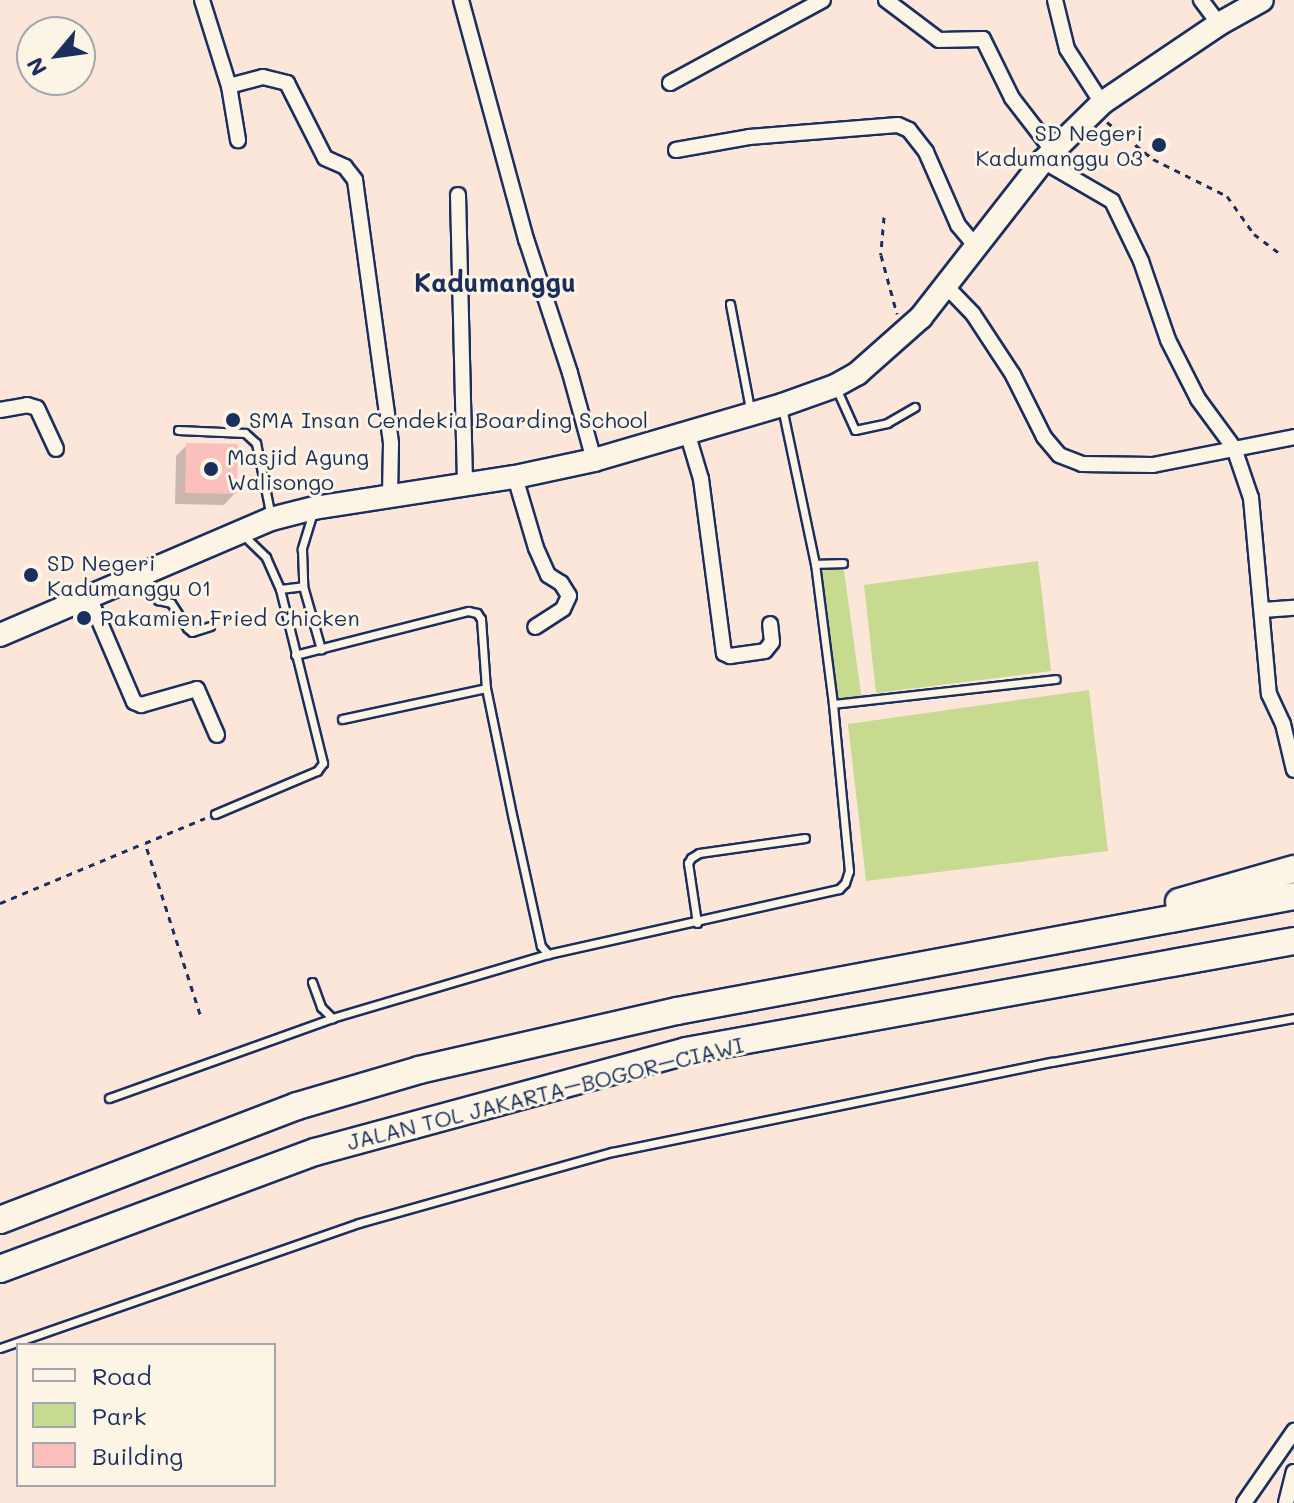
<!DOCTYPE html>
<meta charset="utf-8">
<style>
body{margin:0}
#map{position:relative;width:1294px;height:1503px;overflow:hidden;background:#fce5d9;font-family:Mali,sans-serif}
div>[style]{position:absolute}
.green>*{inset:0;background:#c7db90}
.shadow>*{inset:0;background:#0003}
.building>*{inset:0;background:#fbbfbc}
.path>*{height:3px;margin-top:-1.5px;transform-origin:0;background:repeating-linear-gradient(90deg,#1b2f5e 0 6px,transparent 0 12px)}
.roads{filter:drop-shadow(2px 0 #1b2f5e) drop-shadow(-2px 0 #1b2f5e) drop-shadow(0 2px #1b2f5e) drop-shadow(0 -2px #1b2f5e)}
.lane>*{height:7px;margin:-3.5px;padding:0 3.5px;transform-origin:3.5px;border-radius:3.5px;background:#fcf5e5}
.street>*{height:14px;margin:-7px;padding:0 7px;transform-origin:7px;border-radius:7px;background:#fcf5e5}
.primary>*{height:22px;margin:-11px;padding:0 11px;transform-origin:11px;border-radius:11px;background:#fcf5e5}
.highway>*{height:26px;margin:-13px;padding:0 13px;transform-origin:13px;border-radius:13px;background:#fcf5e5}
.dots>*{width:22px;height:22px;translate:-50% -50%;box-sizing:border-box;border:4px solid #fcf5e5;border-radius:50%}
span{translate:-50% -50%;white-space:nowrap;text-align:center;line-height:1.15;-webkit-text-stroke:6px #fcf5e5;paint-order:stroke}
.poi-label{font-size:22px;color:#1b2f5e}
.right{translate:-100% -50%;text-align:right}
.left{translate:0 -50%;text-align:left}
.street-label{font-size:22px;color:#1b2f5e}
.quarter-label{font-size:26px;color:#1b2f5e;font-weight:700}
.legend{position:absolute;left:16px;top:1343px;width:260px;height:144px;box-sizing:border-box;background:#fcf5e5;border:2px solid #a2a6af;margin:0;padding:10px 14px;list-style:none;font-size:24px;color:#1b2f5e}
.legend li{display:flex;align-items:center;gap:16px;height:40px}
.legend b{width:40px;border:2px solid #a2a6af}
.north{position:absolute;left:16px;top:16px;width:80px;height:80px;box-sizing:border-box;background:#fcf5e5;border:2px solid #a2a6af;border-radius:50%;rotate:241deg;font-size:22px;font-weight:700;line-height:32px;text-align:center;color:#1b2f5e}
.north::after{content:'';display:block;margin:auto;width:28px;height:36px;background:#1b2f5e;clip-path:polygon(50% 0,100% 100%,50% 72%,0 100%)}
</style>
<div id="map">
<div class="green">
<div style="clip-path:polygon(1038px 561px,1051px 671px,876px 693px,864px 585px)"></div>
<div style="clip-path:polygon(843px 563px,862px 701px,833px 704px,815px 564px)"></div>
<div style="clip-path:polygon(1089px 690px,1108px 851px,866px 881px,848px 724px)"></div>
</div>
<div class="shadow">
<div style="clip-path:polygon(187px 445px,235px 493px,224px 505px,175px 504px,176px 456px)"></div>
</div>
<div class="building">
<div style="clip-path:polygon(186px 443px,238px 444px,237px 494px,185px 493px)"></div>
</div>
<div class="path">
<div style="left:1107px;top:122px;width:59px;rotate:38.8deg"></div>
<div style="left:1153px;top:159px;width:83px;rotate:26.6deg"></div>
<div style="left:1227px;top:196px;width:47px;rotate:54.6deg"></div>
<div style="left:1254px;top:234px;width:31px;rotate:37deg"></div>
<div style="left:884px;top:217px;width:38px;rotate:95deg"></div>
<div style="left:881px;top:255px;width:61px;rotate:74.8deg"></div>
<div style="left:0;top:903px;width:156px;rotate:-22.6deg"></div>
<div style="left:200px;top:1014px;width:180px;rotate:-107.8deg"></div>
<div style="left:145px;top:843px;width:65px;rotate:-22.6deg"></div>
</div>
<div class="roads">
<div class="lane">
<div style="left:730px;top:304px;width:107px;rotate:79.2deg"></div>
<div style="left:836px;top:388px;width:46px;rotate:65.7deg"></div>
<div style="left:855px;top:430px;width:33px;rotate:-12deg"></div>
<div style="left:887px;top:423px;width:32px;rotate:-30deg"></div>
<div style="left:178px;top:430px;width:67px;rotate:2.6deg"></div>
<div style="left:245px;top:433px;width:15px;rotate:42deg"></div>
<div style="left:256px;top:443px;width:76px;rotate:78.5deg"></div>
<div style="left:313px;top:512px;width:39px;rotate:107deg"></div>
<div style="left:302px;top:549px;width:37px;rotate:88deg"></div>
<div style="left:303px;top:586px;width:66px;rotate:74.1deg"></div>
<div style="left:815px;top:564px;width:28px;rotate:-2deg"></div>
<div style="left:147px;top:578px;width:25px;rotate:63deg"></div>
<div style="left:158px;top:600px;width:13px;rotate:13deg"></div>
<div style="left:171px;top:603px;width:30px;rotate:57deg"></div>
<div style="left:187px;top:628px;width:6px;rotate:39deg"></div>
<div style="left:192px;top:632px;width:19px;rotate:-18deg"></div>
<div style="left:280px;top:589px;width:23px;rotate:-7deg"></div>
<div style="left:295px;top:655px;width:179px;rotate:-14.3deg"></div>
<div style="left:468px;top:611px;width:9px;rotate:13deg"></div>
<div style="left:477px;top:613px;width:7px;rotate:56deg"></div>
<div style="left:481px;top:619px;width:69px;rotate:85.9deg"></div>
<div style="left:486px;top:688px;width:134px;rotate:78.4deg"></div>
<div style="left:513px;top:819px;width:130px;rotate:77.6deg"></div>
<div style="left:541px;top:946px;width:11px;rotate:49deg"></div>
<div style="left:548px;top:954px;width:298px;rotate:-12.6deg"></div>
<div style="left:839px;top:889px;width:8px;rotate:-45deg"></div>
<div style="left:845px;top:883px;width:13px;rotate:-72deg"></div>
<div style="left:849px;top:871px;width:168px;rotate:-95.5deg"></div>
<div style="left:833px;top:704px;width:141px;rotate:-97.3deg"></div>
<div style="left:815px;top:564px;width:159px;rotate:-101.9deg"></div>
<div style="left:833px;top:704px;width:224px;rotate:-6.4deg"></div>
<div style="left:342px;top:719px;width:147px;rotate:-12.1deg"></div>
<div style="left:215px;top:814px;width:111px;rotate:-22.9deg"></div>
<div style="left:317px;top:771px;width:10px;rotate:-53deg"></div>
<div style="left:323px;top:763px;width:179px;rotate:-103.9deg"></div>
<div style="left:280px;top:589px;width:35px;rotate:-114deg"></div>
<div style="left:266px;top:557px;width:30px;rotate:-136deg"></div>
<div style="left:697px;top:923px;width:61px;rotate:-98.5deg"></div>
<div style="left:688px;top:863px;width:6px;rotate:-59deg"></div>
<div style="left:691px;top:858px;width:9px;rotate:-32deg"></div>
<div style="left:699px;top:853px;width:107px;rotate:-8.1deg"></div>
<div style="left:312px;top:982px;width:27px;rotate:70deg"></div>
<div style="left:321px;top:1007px;width:16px;rotate:45deg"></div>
<div style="left:332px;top:1018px;width:225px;rotate:-16.5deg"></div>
<div style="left:109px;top:1098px;width:237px;rotate:-19.7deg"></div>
<div style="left:0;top:1348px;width:380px;rotate:-19.2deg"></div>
<div style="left:359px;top:1223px;width:263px;rotate:-15.7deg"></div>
<div style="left:612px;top:1152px;width:449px;rotate:-11.6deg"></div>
<div style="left:1052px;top:1062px;width:246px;rotate:-10.3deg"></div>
</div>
<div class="street">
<div style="left:202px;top:0;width:90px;rotate:72.6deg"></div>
<div style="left:229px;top:86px;width:55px;rotate:80.5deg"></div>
<div style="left:461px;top:0;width:248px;rotate:74.8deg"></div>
<div style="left:526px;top:239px;width:141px;rotate:71.8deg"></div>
<div style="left:570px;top:373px;width:90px;rotate:74.6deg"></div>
<div style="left:886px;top:0;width:66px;rotate:37deg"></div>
<div style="left:939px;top:40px;width:44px;rotate:-1.3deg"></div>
<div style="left:983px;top:39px;width:66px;rotate:63.8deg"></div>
<div style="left:1012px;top:98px;width:66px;rotate:52.4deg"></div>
<div style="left:1055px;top:0;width:50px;rotate:76.2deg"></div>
<div style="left:1067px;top:49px;width:64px;rotate:57.1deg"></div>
<div style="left:1201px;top:0;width:30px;rotate:53deg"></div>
<div style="left:670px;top:83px;width:174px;rotate:-28.5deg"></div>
<div style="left:229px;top:86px;width:35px;rotate:-15deg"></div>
<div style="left:263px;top:77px;width:25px;rotate:14deg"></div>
<div style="left:287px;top:83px;width:84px;rotate:63.1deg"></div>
<div style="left:325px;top:158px;width:22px;rotate:24deg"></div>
<div style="left:345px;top:167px;width:16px;rotate:52deg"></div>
<div style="left:355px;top:180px;width:266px;rotate:82.2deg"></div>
<div style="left:391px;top:444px;width:52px;rotate:91.1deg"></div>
<div style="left:676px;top:150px;width:74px;rotate:-10.1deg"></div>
<div style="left:749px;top:137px;width:149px;rotate:-4.6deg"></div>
<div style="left:898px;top:125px;width:12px;rotate:24deg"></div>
<div style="left:909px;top:130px;width:28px;rotate:52deg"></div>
<div style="left:926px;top:152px;width:80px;rotate:66.3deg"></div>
<div style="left:958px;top:225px;width:30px;rotate:50deg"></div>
<div style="left:1043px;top:161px;width:80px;rotate:30.1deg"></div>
<div style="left:1112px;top:201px;width:67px;rotate:64.2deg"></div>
<div style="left:1141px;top:261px;width:83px;rotate:71.1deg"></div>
<div style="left:1168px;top:340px;width:66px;rotate:63deg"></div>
<div style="left:1198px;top:399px;width:61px;rotate:53.7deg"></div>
<div style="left:1234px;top:448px;width:53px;rotate:71.2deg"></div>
<div style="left:1251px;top:498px;width:197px;rotate:84.8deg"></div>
<div style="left:1269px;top:694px;width:33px;rotate:65deg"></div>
<div style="left:1283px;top:724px;width:47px;rotate:76.6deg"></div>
<div style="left:458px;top:195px;width:290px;rotate:88.6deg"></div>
<div style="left:947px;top:287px;width:37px;rotate:46deg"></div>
<div style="left:973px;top:314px;width:73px;rotate:56.7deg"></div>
<div style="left:1013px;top:375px;width:69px;rotate:63.4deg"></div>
<div style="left:1044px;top:437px;width:23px;rotate:50deg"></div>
<div style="left:1059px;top:455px;width:25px;rotate:21deg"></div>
<div style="left:1082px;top:464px;width:71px;rotate:0.8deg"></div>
<div style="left:1153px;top:465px;width:144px;rotate:-11.2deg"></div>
<div style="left:0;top:410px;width:27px;rotate:-10deg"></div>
<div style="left:27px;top:405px;width:10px;rotate:17deg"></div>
<div style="left:37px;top:408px;width:45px;rotate:65.1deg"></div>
<div style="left:687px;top:432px;width:49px;rotate:73.4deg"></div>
<div style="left:701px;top:479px;width:176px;rotate:82.5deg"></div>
<div style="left:724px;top:653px;width:7px;rotate:27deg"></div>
<div style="left:730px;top:656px;width:35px;rotate:-8deg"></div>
<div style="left:765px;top:651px;width:11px;rotate:-52deg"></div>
<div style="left:772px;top:642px;width:18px;rotate:-96deg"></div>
<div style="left:515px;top:477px;width:74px;rotate:73.5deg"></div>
<div style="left:536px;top:548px;width:30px;rotate:66deg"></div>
<div style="left:548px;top:575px;width:15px;rotate:32deg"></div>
<div style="left:561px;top:583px;width:15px;rotate:58deg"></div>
<div style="left:569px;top:596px;width:14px;rotate:115deg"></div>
<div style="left:563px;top:609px;width:33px;rotate:147deg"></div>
<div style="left:89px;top:597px;width:114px;rotate:66.8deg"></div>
<div style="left:134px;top:702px;width:8px;rotate:23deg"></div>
<div style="left:141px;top:705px;width:58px;rotate:-15.9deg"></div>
<div style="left:197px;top:689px;width:50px;rotate:66.5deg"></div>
<div style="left:1263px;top:610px;width:31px;rotate:-4deg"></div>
<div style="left:1244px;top:1503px;width:88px;rotate:-55.2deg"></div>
<div style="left:1286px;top:1503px;width:32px;rotate:-76deg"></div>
</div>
<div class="primary">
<div style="left:0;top:635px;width:295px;rotate:-23.2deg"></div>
<div style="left:271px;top:519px;width:44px;rotate:-14.3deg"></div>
<div style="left:314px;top:508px;width:203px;rotate:-8.8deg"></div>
<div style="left:515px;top:477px;width:81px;rotate:-12.1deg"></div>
<div style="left:594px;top:460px;width:196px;rotate:-16.3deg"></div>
<div style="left:782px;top:405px;width:56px;rotate:-19.7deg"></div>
<div style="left:835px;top:386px;width:26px;rotate:-29deg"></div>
<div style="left:858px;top:373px;width:84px;rotate:-41.6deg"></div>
<div style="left:921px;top:317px;width:198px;rotate:-52deg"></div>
<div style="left:1043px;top:161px;width:83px;rotate:-44.5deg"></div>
<div style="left:1102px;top:103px;width:141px;rotate:-34deg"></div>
<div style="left:1219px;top:24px;width:49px;rotate:-29.2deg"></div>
</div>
<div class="highway">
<div style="left:1179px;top:902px;width:120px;rotate:-16deg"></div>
<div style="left:0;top:1220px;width:318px;rotate:-21deg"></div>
<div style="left:297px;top:1106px;width:127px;rotate:-16.4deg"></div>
<div style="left:419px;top:1070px;width:265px;rotate:-12.9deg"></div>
<div style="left:677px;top:1011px;width:628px;rotate:-10.56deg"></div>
<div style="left:0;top:1269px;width:336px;rotate:-20.4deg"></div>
<div style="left:315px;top:1152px;width:385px;rotate:-15.2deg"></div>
<div style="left:686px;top:1051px;width:618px;rotate:-10.26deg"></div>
</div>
</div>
<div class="dots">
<div style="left:1159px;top:145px;background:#1b2f5e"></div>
<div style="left:233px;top:420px;background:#1b2f5e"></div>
<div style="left:211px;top:469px;background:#1b2f5e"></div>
<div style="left:31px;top:575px;background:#1b2f5e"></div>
<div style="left:84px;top:618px;background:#1b2f5e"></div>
</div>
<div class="poi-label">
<span class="right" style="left:1143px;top:145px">SD Negeri<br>Kadumanggu 03</span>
<span class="left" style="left:249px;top:420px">SMA Insan Cendekia Boarding School</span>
<span class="left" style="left:227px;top:469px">Masjid Agung<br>Walisongo</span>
<span class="left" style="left:47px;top:575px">SD Negeri<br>Kadumanggu 01</span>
<span class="left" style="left:100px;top:618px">Pakamien Fried Chicken</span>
</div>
<div class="street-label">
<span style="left:545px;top:1093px;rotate:-14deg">JALAN TOL JAKARTA–BOGOR–CIAWI</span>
</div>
<div class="quarter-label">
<span style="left:495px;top:283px">Kadumanggu</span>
</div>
<ul class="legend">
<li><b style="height:10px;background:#fcf5e5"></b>Road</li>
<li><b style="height:22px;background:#c7db90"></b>Park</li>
<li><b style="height:22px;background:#fbbfbc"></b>Building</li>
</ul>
<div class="north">N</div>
</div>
